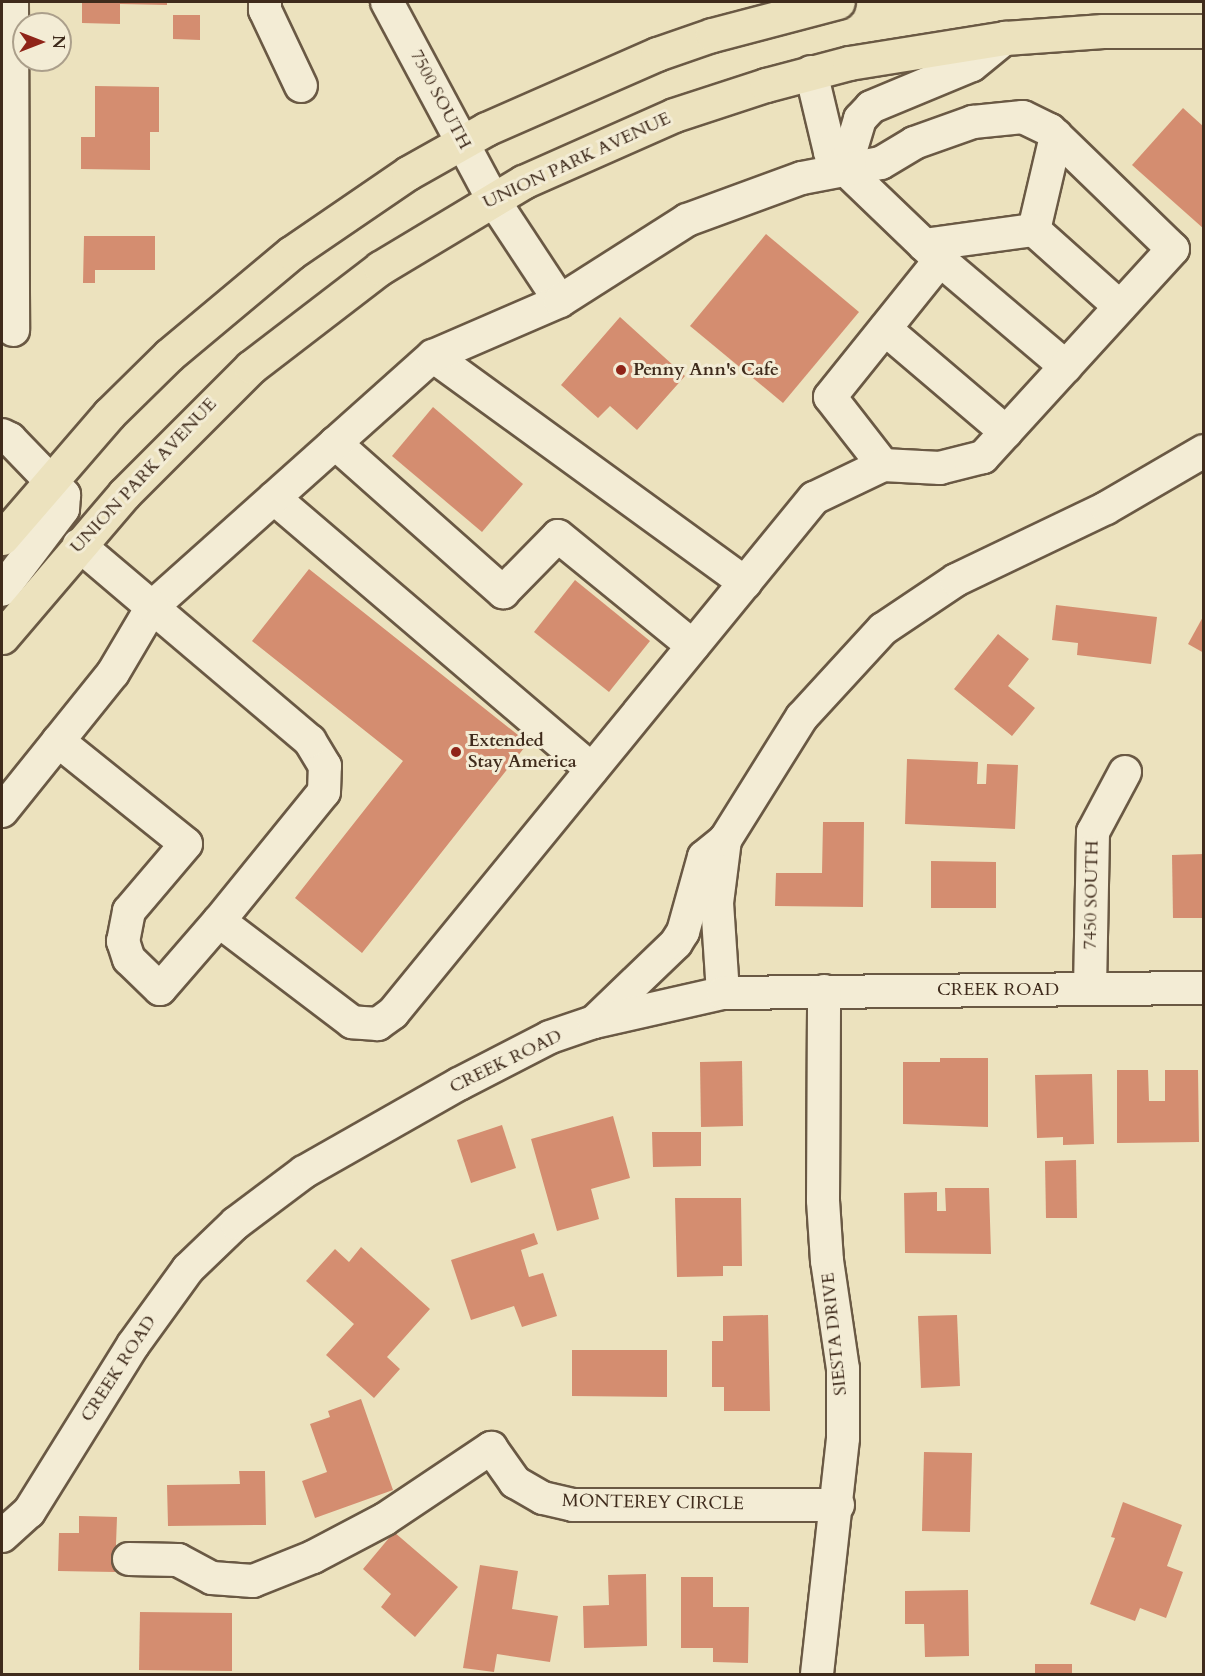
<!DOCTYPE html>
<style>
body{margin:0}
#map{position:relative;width:1205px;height:1676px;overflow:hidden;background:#ece2be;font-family:Cardo,serif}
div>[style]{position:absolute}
.building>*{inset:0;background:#d48d70}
.roads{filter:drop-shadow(2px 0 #6a5944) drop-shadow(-2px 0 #6a5944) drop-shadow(0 2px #6a5944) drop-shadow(0 -2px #6a5944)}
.minor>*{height:32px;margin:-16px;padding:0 16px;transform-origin:16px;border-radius:16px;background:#f3ecd5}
.major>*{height:33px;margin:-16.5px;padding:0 16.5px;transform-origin:16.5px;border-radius:16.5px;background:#ece2be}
.dots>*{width:16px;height:16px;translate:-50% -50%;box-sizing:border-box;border:3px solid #f3ecd5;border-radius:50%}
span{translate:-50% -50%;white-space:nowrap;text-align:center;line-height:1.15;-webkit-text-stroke:6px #f3ecd5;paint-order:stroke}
.street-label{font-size:18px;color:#3f2b1c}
.poi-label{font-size:18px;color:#3f2b1c;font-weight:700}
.left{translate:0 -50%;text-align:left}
.frame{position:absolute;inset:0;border:3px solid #3f2b1c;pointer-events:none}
.north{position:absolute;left:12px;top:12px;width:60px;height:60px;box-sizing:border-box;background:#f3ecd5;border:2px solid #ab9f8b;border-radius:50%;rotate:90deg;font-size:16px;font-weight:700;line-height:24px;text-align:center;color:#3f2b1c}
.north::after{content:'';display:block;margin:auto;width:21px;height:27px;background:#8f2418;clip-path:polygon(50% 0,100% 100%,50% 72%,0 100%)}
</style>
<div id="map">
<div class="building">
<div style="clip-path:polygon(82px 2px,167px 2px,167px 5px,120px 4px,120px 24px,82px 23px)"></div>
<div style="clip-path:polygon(173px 15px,200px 15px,200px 40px,173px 39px)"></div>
<div style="clip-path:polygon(95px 86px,159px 87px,159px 132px,150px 132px,150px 170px,81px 169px,81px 137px,95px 137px)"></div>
<div style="clip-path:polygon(1183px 108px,1204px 127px,1204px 229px,1132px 165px)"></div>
<div style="clip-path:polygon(766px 234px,859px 312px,783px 403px,690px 326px)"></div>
<div style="clip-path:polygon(84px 236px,155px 236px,155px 270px,95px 270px,95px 283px,83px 283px)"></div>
<div style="clip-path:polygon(620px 317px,685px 376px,637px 430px,610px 406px,598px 418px,561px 385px)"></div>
<div style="clip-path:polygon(433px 407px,523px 484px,482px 532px,392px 456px)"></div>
<div style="clip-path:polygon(309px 569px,528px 743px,362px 953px,295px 898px,403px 761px,252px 641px)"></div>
<div style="clip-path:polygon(575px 580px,650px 641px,609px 692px,534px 632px)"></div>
<div style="clip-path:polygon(1056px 605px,1157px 617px,1151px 664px,1077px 655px,1078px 643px,1052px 640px)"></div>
<div style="clip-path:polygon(1204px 615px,1204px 653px,1188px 644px)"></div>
<div style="clip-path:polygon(998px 634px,1029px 659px,1008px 686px,1035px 708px,1012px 736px,954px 689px)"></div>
<div style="clip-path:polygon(907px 759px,978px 762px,977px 784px,986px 784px,987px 764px,1018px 765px,1015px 829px,905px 824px)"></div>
<div style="clip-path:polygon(823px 822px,864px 822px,863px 907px,775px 906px,776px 873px,822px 873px)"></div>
<div style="clip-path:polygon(1204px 854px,1204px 918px,1173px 918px,1172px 855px)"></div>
<div style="clip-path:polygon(931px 861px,996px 862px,996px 908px,931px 908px)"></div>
<div style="clip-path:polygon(940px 1058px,988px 1058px,988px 1127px,903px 1124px,903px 1062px,940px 1062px)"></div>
<div style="clip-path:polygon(742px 1061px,743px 1126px,701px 1127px,700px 1062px)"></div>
<div style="clip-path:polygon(1117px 1070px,1148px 1070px,1149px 1101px,1165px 1101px,1165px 1070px,1198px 1070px,1199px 1142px,1117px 1143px)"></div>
<div style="clip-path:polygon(1092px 1074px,1094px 1144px,1063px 1145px,1063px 1137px,1037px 1138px,1035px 1075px)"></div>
<div style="clip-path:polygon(613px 1116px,630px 1178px,591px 1189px,599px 1219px,557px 1231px,531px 1139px)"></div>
<div style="clip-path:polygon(502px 1125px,516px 1168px,471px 1183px,457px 1140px)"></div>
<div style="clip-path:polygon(652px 1132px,701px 1132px,701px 1166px,653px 1167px)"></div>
<div style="clip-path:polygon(1076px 1160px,1077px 1218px,1046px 1218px,1045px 1161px)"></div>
<div style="clip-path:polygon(945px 1188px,989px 1188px,991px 1254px,905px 1253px,904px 1193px,937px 1192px,937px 1211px,946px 1211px)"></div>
<div style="clip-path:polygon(675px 1198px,741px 1198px,742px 1266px,723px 1266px,723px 1276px,677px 1277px)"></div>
<div style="clip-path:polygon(534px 1233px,538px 1244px,521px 1250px,529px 1277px,543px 1273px,557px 1316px,522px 1327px,514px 1306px,471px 1320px,451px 1260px)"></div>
<div style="clip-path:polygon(361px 1247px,430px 1309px,387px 1357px,400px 1369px,374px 1398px,326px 1355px,354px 1324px,306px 1281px,335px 1249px,349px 1262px)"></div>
<div style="clip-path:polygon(768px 1315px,770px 1411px,724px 1411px,724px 1387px,712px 1387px,712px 1341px,723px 1341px,723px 1316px)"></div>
<div style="clip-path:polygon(957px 1315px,960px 1386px,921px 1388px,918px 1316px)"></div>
<div style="clip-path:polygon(572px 1350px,667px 1350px,667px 1397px,572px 1396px)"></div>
<div style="clip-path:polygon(361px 1399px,393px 1490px,315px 1518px,302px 1481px,327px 1472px,310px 1424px,330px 1417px,328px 1411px)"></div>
<div style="clip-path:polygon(924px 1452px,972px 1453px,970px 1532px,922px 1531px)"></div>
<div style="clip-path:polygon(239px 1471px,265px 1471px,266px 1525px,168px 1526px,167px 1485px,240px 1484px)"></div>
<div style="clip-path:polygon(1123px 1502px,1182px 1525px,1167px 1566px,1183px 1572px,1166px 1618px,1140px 1608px,1135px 1621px,1090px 1604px,1115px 1538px,1111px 1537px)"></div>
<div style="clip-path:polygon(79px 1516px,117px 1517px,115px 1572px,58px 1571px,59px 1533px,79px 1533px)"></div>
<div style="clip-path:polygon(394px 1532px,458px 1587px,415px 1637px,381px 1607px,391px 1594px,363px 1569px)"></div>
<div style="clip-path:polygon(480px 1565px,518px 1571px,512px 1609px,558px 1616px,550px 1662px,497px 1654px,494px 1672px,463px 1668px)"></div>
<div style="clip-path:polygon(646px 1574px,647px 1646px,584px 1648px,583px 1606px,609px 1605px,608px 1575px)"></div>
<div style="clip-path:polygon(681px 1577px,713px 1577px,713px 1607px,749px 1607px,748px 1663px,713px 1662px,713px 1648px,681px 1648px)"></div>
<div style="clip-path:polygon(968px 1590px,969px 1656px,925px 1657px,924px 1624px,905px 1624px,905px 1591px)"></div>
<div style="clip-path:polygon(140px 1612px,232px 1613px,232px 1671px,139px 1670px)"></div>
<div style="clip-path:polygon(1035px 1664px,1072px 1664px,1072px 1674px,1035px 1674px)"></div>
</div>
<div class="roads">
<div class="minor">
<div style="left:12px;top:2px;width:328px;rotate:89.8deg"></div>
<div style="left:265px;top:2px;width:8px;rotate:90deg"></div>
<div style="left:265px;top:10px;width:84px;rotate:64.7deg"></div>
<div style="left:387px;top:2px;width:222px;rotate:61.8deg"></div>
<div style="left:492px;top:198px;width:123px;rotate:56.6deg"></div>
<div style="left:811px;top:72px;width:82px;rotate:76.6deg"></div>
<div style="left:830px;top:152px;width:23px;rotate:49deg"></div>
<div style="left:845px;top:169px;width:132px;rotate:43.8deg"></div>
<div style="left:940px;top:260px;width:165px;rotate:40.3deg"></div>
<div style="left:845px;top:169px;width:52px;rotate:-73.3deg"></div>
<div style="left:860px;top:119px;width:16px;rotate:-47deg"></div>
<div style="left:871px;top:107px;width:109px;rotate:-22.6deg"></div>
<div style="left:972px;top:65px;width:43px;rotate:-39.3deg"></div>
<div style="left:1034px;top:230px;width:97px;rotate:-76.8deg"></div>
<div style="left:924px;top:245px;width:111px;rotate:-7.8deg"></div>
<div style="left:1034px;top:230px;width:115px;rotate:41.8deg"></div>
<div style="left:885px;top:329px;width:159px;rotate:40.4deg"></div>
<div style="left:433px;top:356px;width:386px;rotate:36deg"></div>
<div style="left:2px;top:435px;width:9px;rotate:27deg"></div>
<div style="left:10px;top:439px;width:78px;rotate:46deg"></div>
<div style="left:64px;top:495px;width:14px;rotate:94deg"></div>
<div style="left:63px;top:509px;width:101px;rotate:127deg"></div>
<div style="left:335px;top:443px;width:225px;rotate:41.6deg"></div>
<div style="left:503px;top:592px;width:78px;rotate:-45.5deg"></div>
<div style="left:558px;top:536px;width:174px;rotate:39.2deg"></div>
<div style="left:883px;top:465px;width:86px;rotate:-127.9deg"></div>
<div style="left:830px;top:397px;width:176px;rotate:-51.2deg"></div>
<div style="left:274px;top:498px;width:418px;rotate:40.5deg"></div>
<div style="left:58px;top:741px;width:164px;rotate:38.8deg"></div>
<div style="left:186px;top:844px;width:88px;rotate:130.4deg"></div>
<div style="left:129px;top:911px;width:31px;rotate:101deg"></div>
<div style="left:123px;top:941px;width:19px;rotate:72deg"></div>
<div style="left:129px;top:959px;width:43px;rotate:44.1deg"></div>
<div style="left:160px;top:989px;width:90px;rotate:-49.1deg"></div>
<div style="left:2px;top:811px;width:177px;rotate:-51.2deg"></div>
<div style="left:113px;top:673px;width:77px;rotate:-59.4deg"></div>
<div style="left:152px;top:607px;width:377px;rotate:-41.8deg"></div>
<div style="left:433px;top:356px;width:138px;rotate:-23.4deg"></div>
<div style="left:560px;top:301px;width:151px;rotate:-32.5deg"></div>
<div style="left:687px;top:220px;width:122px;rotate:-20.1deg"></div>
<div style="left:802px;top:178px;width:80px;rotate:-10.8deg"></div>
<div style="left:881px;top:163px;width:39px;rotate:-31deg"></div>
<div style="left:914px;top:143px;width:63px;rotate:-19.6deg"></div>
<div style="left:973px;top:122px;width:50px;rotate:-5.7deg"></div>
<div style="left:1023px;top:117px;width:30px;rotate:26deg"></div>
<div style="left:1050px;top:130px;width:171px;rotate:44.1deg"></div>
<div style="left:1173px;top:249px;width:282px;rotate:132.4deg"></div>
<div style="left:983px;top:457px;width:44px;rotate:165.7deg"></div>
<div style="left:940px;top:468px;width:57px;rotate:-177deg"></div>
<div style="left:883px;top:465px;width:76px;rotate:154.4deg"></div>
<div style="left:814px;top:498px;width:665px;rotate:129.27deg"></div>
<div style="left:393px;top:1013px;width:19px;rotate:144deg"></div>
<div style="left:378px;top:1024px;width:26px;rotate:-176deg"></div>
<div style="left:352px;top:1022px;width:167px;rotate:-142.8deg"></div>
<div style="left:219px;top:921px;width:166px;rotate:-50.9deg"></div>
<div style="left:324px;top:792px;width:26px;rotate:-88deg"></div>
<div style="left:325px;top:766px;width:29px;rotate:-121deg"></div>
<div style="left:310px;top:741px;width:207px;rotate:-139.7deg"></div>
<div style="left:152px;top:607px;width:96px;rotate:-139.7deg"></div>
<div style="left:1090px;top:989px;width:157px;rotate:-88.9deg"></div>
<div style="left:1093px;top:832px;width:68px;rotate:-61.9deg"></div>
<div style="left:723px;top:993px;width:90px;rotate:-93.8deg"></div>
<div style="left:717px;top:903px;width:64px;rotate:-82.8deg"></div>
<div style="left:594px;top:1022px;width:114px;rotate:-43.9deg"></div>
<div style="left:676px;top:943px;width:13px;rotate:-58deg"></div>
<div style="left:683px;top:932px;width:78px;rotate:-74.4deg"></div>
<div style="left:704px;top:857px;width:27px;rotate:-39deg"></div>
<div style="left:725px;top:840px;width:145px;rotate:-58deg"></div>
<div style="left:802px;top:717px;width:120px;rotate:-47.4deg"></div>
<div style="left:883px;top:629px;width:88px;rotate:-33.9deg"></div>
<div style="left:956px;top:580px;width:166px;rotate:-25.6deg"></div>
<div style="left:1106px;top:508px;width:113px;rotate:-30.2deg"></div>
<div style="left:2px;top:1536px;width:36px;rotate:-42deg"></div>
<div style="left:29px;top:1512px;width:197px;rotate:-58.1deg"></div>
<div style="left:133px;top:1345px;width:94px;rotate:-54.1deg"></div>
<div style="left:188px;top:1269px;width:66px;rotate:-43.8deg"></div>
<div style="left:236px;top:1223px;width:85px;rotate:-36.9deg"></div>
<div style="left:304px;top:1172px;width:178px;rotate:-29.6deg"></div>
<div style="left:459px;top:1084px;width:102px;rotate:-27.3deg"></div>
<div style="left:550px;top:1037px;width:46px;rotate:-18.8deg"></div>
<div style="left:594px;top:1022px;width:132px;rotate:-12.7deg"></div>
<div style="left:723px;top:993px;width:481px;rotate:-0.6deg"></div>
<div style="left:129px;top:1559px;width:49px;rotate:1.2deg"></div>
<div style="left:178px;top:1560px;width:38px;rotate:28deg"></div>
<div style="left:212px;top:1578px;width:41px;rotate:4.2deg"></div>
<div style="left:253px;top:1581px;width:65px;rotate:-21.8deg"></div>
<div style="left:313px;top:1557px;width:81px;rotate:-27.8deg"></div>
<div style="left:385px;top:1519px;width:128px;rotate:-33.8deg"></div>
<div style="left:491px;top:1448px;width:42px;rotate:54.8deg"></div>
<div style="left:515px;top:1482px;width:32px;rotate:30deg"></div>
<div style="left:543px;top:1498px;width:31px;rotate:13deg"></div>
<div style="left:573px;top:1505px;width:265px"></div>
<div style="left:817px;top:1674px;width:237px;rotate:-83.7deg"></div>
<div style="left:843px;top:1438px;width:69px;rotate:-90deg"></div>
<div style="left:843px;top:1369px;width:109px;rotate:-98.4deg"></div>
<div style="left:827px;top:1261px;width:61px;rotate:-93.8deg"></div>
<div style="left:823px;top:1200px;width:209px;rotate:-89.7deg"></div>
</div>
<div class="major">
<div style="left:2px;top:538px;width:164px;rotate:-49.2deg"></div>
<div style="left:109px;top:414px;width:84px;rotate:-44.5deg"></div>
<div style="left:169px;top:355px;width:159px;rotate:-39.9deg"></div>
<div style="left:291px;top:253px;width:142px;rotate:-34.4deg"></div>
<div style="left:408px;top:173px;width:90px;rotate:-29.4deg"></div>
<div style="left:486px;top:129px;width:187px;rotate:-23.7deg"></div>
<div style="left:657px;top:54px;width:58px;rotate:-19.1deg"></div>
<div style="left:712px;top:35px;width:130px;rotate:-14.7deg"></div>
<div style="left:2px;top:637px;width:188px;rotate:-49.5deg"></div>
<div style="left:124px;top:494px;width:180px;rotate:-45deg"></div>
<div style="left:251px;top:367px;width:163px;rotate:-37.5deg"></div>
<div style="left:380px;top:268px;width:167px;rotate:-31deg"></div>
<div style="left:523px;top:182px;width:165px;rotate:-23.9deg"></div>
<div style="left:674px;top:115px;width:97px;rotate:-18.1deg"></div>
<div style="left:766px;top:85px;width:86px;rotate:-14.8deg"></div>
<div style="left:849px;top:63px;width:158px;rotate:-9.1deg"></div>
<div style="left:1005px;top:38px;width:98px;rotate:-4.1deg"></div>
<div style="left:1103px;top:31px;width:101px"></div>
</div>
</div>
<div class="dots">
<div style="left:621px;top:370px;background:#8f2418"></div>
<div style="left:456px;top:752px;background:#8f2418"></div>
</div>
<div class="street-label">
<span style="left:440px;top:100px;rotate:62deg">7500 SOUTH</span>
<span style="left:577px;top:161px;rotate:-25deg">UNION PARK AVENUE</span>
<span style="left:144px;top:476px;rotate:-47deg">UNION PARK AVENUE</span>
<span style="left:1092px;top:895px;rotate:-89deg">7450 SOUTH</span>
<span style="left:998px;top:990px">CREEK ROAD</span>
<span style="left:506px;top:1062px;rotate:-26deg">CREEK ROAD</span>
<span style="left:835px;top:1334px;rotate:-96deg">SIESTA DRIVE</span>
<span style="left:119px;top:1369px;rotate:-57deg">CREEK ROAD</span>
<span style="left:653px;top:1503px;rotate:1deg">MONTEREY CIRCLE</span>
</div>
<div class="poi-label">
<span class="left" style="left:633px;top:370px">Penny Ann's Cafe</span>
<span class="left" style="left:468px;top:752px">Extended<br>Stay America</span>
</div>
<div class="frame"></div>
<div class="north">N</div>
</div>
